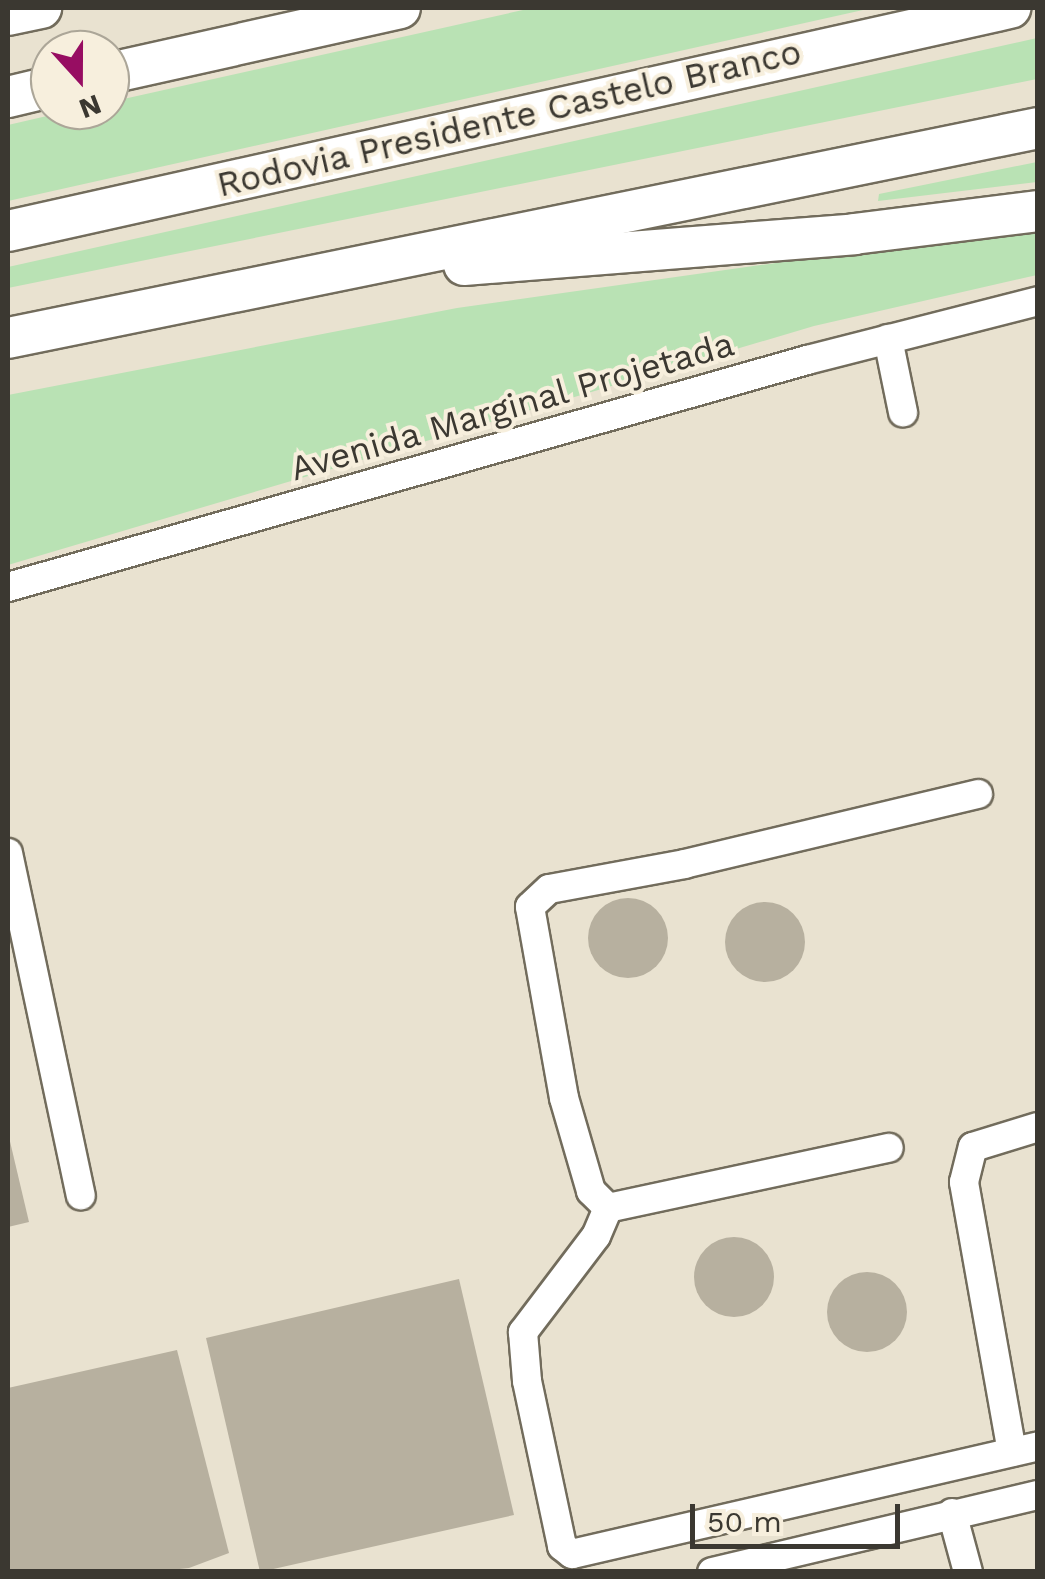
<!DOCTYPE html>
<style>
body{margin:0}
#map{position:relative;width:1045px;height:1579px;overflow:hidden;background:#e9e2d0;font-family:"Work Sans",sans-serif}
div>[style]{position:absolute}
.green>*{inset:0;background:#b9e2b4}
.building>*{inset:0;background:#b7b09f}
.round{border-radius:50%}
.roads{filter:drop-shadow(2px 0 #726c5c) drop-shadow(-2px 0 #726c5c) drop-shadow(0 2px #726c5c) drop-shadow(0 -2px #726c5c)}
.minor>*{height:28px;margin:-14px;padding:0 14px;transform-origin:14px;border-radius:14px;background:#fff}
.highway>*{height:40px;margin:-20px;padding:0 20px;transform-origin:20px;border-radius:20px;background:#fff}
span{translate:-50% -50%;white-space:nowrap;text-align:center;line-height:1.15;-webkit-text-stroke:8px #f7efdd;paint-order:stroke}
.street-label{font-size:35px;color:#3b3831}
.frame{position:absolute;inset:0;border:10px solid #3b3831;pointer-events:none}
.north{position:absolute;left:30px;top:30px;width:100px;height:100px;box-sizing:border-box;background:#f7efdd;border:2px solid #aca698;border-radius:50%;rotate:159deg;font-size:28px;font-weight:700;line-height:40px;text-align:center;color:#3b3831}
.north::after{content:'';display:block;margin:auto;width:35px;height:45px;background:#970d62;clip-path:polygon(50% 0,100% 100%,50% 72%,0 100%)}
.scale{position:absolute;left:690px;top:1504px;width:210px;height:45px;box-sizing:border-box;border:5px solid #3b3831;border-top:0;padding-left:12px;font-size:30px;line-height:35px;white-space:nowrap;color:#3b3831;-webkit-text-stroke:8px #f7efdd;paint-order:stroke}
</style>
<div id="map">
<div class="green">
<div style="clip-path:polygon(532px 8px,872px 8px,8px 201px,8px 125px,73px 110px,110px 110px,110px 102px)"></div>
<div style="clip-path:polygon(1037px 38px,1037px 79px,8px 288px,8px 267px)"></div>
<div style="clip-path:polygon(1037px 162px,1037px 182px,878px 201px,879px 194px)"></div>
<div style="clip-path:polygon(1037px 226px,1037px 275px,814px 326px,8px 565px,8px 395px,457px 308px)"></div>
</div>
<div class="building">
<div class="round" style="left:588px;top:898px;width:80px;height:80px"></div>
<div class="round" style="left:725px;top:902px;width:80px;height:80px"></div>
<div style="clip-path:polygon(8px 1133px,29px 1222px,8px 1227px)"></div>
<div class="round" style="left:694px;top:1237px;width:80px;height:80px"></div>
<div class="round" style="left:827px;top:1272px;width:80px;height:80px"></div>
<div style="clip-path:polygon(459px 1279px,514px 1515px,260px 1572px,206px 1338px)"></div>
<div style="clip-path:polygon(177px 1350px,229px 1553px,189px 1568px,152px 1572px,8px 1572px,8px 1388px)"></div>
</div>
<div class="roads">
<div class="minor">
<div style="left:888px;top:339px;width:75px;rotate:78.4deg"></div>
<div style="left:8px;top:587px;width:831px;rotate:-15.86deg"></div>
<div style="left:807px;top:360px;width:238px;rotate:-14.3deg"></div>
<div style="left:978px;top:794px;width:301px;rotate:166.6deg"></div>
<div style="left:685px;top:864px;width:138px;rotate:169.6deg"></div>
<div style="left:549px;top:889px;width:26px;rotate:137deg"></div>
<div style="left:530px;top:907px;width:194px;rotate:79.9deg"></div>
<div style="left:564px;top:1098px;width:97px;rotate:73.8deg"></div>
<div style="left:591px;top:1191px;width:24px;rotate:45deg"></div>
<div style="left:608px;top:1208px;width:30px;rotate:113deg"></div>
<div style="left:596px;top:1236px;width:121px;rotate:127.2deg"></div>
<div style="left:523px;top:1332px;width:49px;rotate:85.3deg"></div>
<div style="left:527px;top:1381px;width:169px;rotate:78deg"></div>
<div style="left:562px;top:1546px;width:13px;rotate:39deg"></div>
<div style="left:572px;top:1554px;width:478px;rotate:-13deg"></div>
<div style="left:8px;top:853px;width:350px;rotate:78deg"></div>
<div style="left:608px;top:1208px;width:287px;rotate:-12.1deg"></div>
<div style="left:1012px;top:1452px;width:274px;rotate:-100.1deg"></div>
<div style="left:964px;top:1182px;width:36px;rotate:-76deg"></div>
<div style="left:973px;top:1147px;width:68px;rotate:-17.1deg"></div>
<div style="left:952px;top:1513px;width:61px;rotate:74.8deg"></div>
<div style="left:712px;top:1572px;width:335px;rotate:-13.3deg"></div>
</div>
<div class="highway">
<div style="left:8px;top:15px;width:34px;rotate:-12deg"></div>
<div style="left:110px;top:73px;width:297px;rotate:-12.6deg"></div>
<div style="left:8px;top:97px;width:43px;rotate:-13.4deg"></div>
<div style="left:8px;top:231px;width:1027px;rotate:-12.55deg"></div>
<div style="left:464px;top:265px;width:391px;rotate:-4.5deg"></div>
<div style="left:854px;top:234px;width:185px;rotate:-7.1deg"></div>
<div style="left:8px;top:338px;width:1051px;rotate:-11.52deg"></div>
</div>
</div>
<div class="street-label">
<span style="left:509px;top:118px;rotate:-13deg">Rodovia Presidente Castelo Branco</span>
<span style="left:512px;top:406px;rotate:-16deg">Avenida Marginal Projetada</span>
</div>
<div class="frame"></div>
<div class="north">N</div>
<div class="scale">50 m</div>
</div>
